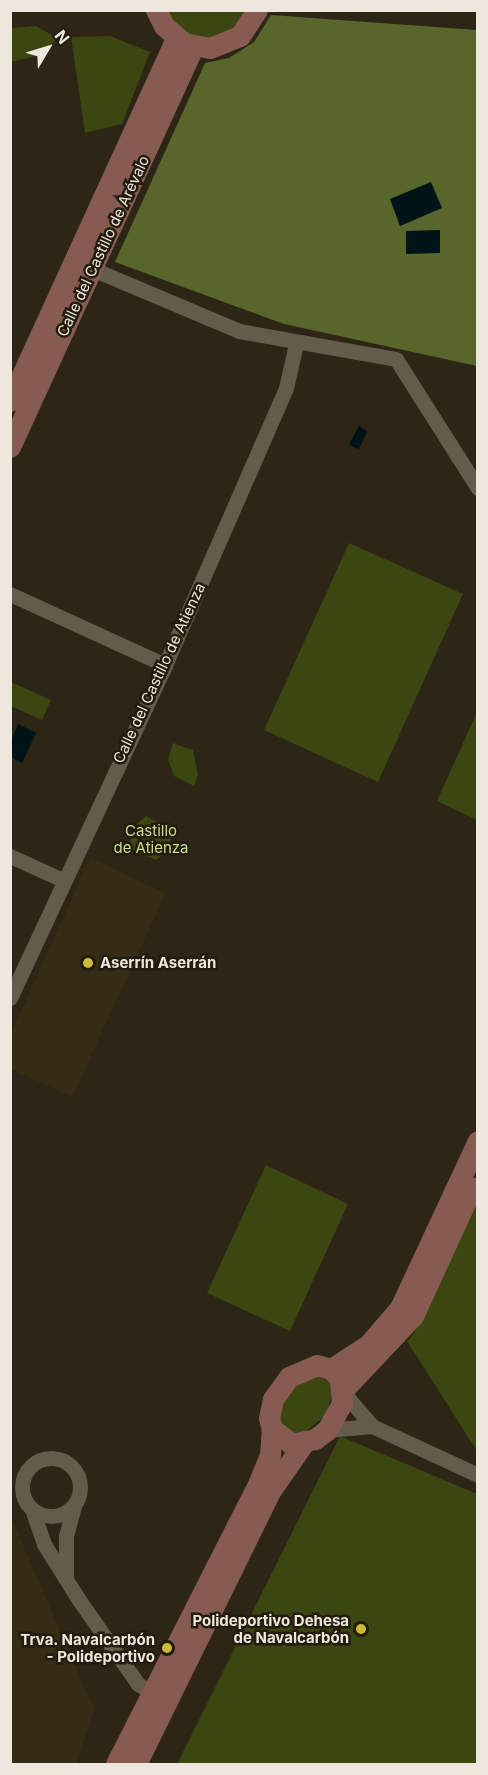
<!DOCTYPE html>
<meta charset="utf-8">
<style>
body{margin:0}
#map{position:relative;width:488px;height:1775px;overflow:hidden;background:#2d2515;font-family:Inter,sans-serif}
div>[style]{position:absolute}
.built>*{inset:0;background:#362b15}
.green>*{inset:0;background:#3c4610}
.forest>*{inset:0;background:#59662b}
.water>*{inset:0;background:#001316}
.street>*{height:15px;margin:-7.5px;padding:0 7.5px;transform-origin:7.5px;border-radius:7.5px;background:#645b4a}
.street>.ring{margin:-7.5px;padding:0;box-sizing:content-box;background:none;border:15px solid #645b4a;border-radius:50%}
.secondary>*{height:21px;margin:-10.5px;padding:0 10.5px;transform-origin:10.5px;border-radius:10.5px;background:#865c52}
.dots>*{width:16px;height:16px;translate:-50% -50%;box-sizing:border-box;border:3px solid #231b0c;border-radius:50%}
span{translate:-50% -50%;white-space:nowrap;text-align:center;line-height:1.15;-webkit-text-stroke:5px #231b0c;paint-order:stroke}
.street-label{font-size:15px;color:#ede7dd}
.park-label{font-size:15px;color:#cade87}
.poi-label{font-size:15px;color:#ede7dd;font-weight:700}
.left{translate:0 -50%;text-align:left}
.right{translate:-100% -50%;text-align:right}
.frame{position:absolute;inset:0;border:12px solid #ede7dd;pointer-events:none}
.north{position:absolute;left:18px;top:18px;width:60px;height:60px;-webkit-text-stroke:4px #231b0c;paint-order:stroke;rotate:52deg;font-size:16px;font-weight:700;line-height:24px;text-align:center;color:#ede7dd}
.north::after{content:'';display:block;margin:auto;width:21px;height:27px;background:#ede7dd;clip-path:polygon(50% 0,100% 100%,50% 72%,0 100%)}
</style>
<div id="map">
<div class="built">
<div style="clip-path:polygon(90px 858px,166px 893px,72px 1097px,11px 1069px,11px 1034px)"></div>
<div style="clip-path:polygon(10px 1515px,94px 1709px,77px 1764px,11px 1764px)"></div>
</div>
<div class="green">
<div style="clip-path:polygon(163px 11px,249px 11px,242px 24px,217px 39px,187px 37px)"></div>
<div style="clip-path:polygon(36px 26px,57px 38px,43px 54px,11px 62px,11px 28px)"></div>
<div style="clip-path:polygon(110px 36px,150px 52px,122px 124px,85px 133px,71px 37px)"></div>
<div style="clip-path:polygon(349px 543px,463px 594px,378px 782px,264px 730px)"></div>
<div style="clip-path:polygon(11px 682px,51px 700px,42px 720px,11px 706px)"></div>
<div style="clip-path:polygon(477px 712px,477px 820px,437px 801px)"></div>
<div style="clip-path:polygon(173px 743px,193px 750px,198px 775px,194px 786px,174px 776px,168px 760px)"></div>
<div style="clip-path:polygon(146px 816px,174px 831px,165px 853px,156px 860px,127px 848px,138px 823px)"></div>
<div style="clip-path:polygon(266px 1165px,348px 1204px,290px 1331px,207px 1293px)"></div>
<div style="clip-path:polygon(477px 1199px,477px 1451px,407px 1341px,414px 1333px)"></div>
<div style="clip-path:polygon(307px 1375px,323px 1376px,331px 1385px,332px 1396px,325px 1416px,300px 1436px,283px 1429px,279px 1420px,281px 1402px)"></div>
<div style="clip-path:polygon(340px 1436px,477px 1494px,477px 1764px,177px 1764px)"></div>
</div>
<div class="forest">
<div style="clip-path:polygon(271px 15px,477px 30px,477px 366px,284px 324px,115px 262px,205px 63px,229px 58px,254px 42px)"></div>
</div>
<div class="water">
<div style="clip-path:polygon(431px 182px,442px 208px,400px 226px,390px 199px)"></div>
<div style="clip-path:polygon(440px 230px,440px 253px,406px 254px,406px 231px)"></div>
<div style="clip-path:polygon(359px 426px,367px 431px,359px 449px,349px 445px)"></div>
<div style="clip-path:polygon(18px 724px,36px 733px,22px 763px,11px 757px,11px 741px)"></div>
</div>
<div class="street">
<div style="left:83px;top:265px;width:169px;rotate:22.9deg"></div>
<div style="left:239px;top:331px;width:159px;rotate:10.1deg"></div>
<div style="left:396px;top:359px;width:153px;rotate:57.6deg"></div>
<div style="left:10px;top:594px;width:170px;rotate:24.6deg"></div>
<div style="left:10px;top:856px;width:58px;rotate:24.4deg"></div>
<div style="left:10px;top:998px;width:367px;rotate:-65deg"></div>
<div style="left:165px;top:665px;width:302px;rotate:-66.4deg"></div>
<div style="left:286px;top:388px;width:45px;rotate:-77.2deg"></div>
<div style="left:343px;top:1392px;width:45px;rotate:49.5deg"></div>
<div style="left:372px;top:1426px;width:117px;rotate:24.8deg"></div>
<div style="left:327px;top:1430px;width:45px;rotate:-5.1deg"></div>
<div class="ring" style="left:22px;top:1458px;width:43px;height:43px"></div>
<div style="left:32px;top:1509px;width:37px;rotate:71deg"></div>
<div style="left:44px;top:1544px;width:66px;rotate:58deg"></div>
<div style="left:79px;top:1600px;width:103px;rotate:54.9deg"></div>
<div style="left:138px;top:1684px;width:15px;rotate:32deg"></div>
<div style="left:66px;top:1577px;width:41px;rotate:-90deg"></div>
<div style="left:66px;top:1536px;width:34px;rotate:-75deg"></div>
</div>
<div class="secondary">
<div style="left:156px;top:10px;width:18px;rotate:63deg"></div>
<div style="left:164px;top:26px;width:26px;rotate:40deg"></div>
<div style="left:184px;top:43px;width:26px;rotate:11deg"></div>
<div style="left:210px;top:48px;width:32px;rotate:-22deg"></div>
<div style="left:240px;top:36px;width:31px;rotate:-57deg"></div>
<div style="left:10px;top:401px;width:400px;rotate:-65.4deg"></div>
<div style="left:10px;top:447px;width:441px;rotate:-65.4deg"></div>
<div style="left:317px;top:1365px;width:15px;rotate:16deg"></div>
<div style="left:331px;top:1369px;width:13px;rotate:48deg"></div>
<div style="left:340px;top:1379px;width:24px;rotate:85deg"></div>
<div style="left:342px;top:1403px;width:31px;rotate:119deg"></div>
<div style="left:327px;top:1430px;width:15px;rotate:143deg"></div>
<div style="left:315px;top:1439px;width:24px;rotate:168deg"></div>
<div style="left:292px;top:1444px;width:25px;rotate:-143deg"></div>
<div style="left:272px;top:1429px;width:11px;rotate:-105deg"></div>
<div style="left:269px;top:1418px;width:19px;rotate:-78deg"></div>
<div style="left:273px;top:1399px;width:27px;rotate:-54deg"></div>
<div style="left:289px;top:1377px;width:30px;rotate:-23deg"></div>
<div style="left:331px;top:1369px;width:44px;rotate:-33deg"></div>
<div style="left:368px;top:1345px;width:49px;rotate:-49.1deg"></div>
<div style="left:400px;top:1308px;width:184px;rotate:-65deg"></div>
<div style="left:343px;top:1390px;width:102px;rotate:-46.6deg"></div>
<div style="left:413px;top:1316px;width:141px;rotate:-65.3deg"></div>
<div style="left:116px;top:1764px;width:316px;rotate:-63.1deg"></div>
<div style="left:259px;top:1482px;width:29px;rotate:-68deg"></div>
<div style="left:270px;top:1455px;width:26px;rotate:-86deg"></div>
<div style="left:136px;top:1764px;width:305px;rotate:-63.8deg"></div>
<div style="left:271px;top:1490px;width:56px;rotate:-55.2deg"></div>
</div>
<div class="dots">
<div style="left:88px;top:963px;background:#ceb838"></div>
<div style="left:361px;top:1629px;background:#ceb838"></div>
<div style="left:167px;top:1648px;background:#ceb838"></div>
</div>
<div class="street-label">
<span style="left:103px;top:246px;rotate:-65deg">Calle del Castillo de Arévalo</span>
<span style="left:159px;top:673px;rotate:-65deg">Calle del Castillo de Atienza</span>
</div>
<div class="park-label">
<span style="left:151px;top:839px">Castillo<br>de Atienza</span>
</div>
<div class="poi-label">
<span class="left" style="left:100px;top:963px">Aserrín Aserrán</span>
<span class="right" style="left:349px;top:1629px">Polideportivo Dehesa<br>de Navalcarbón</span>
<span class="right" style="left:155px;top:1648px">Trva. Navalcarbón<br>- Polideportivo</span>
</div>
<div class="frame"></div>
<div class="north">N</div>
</div>
